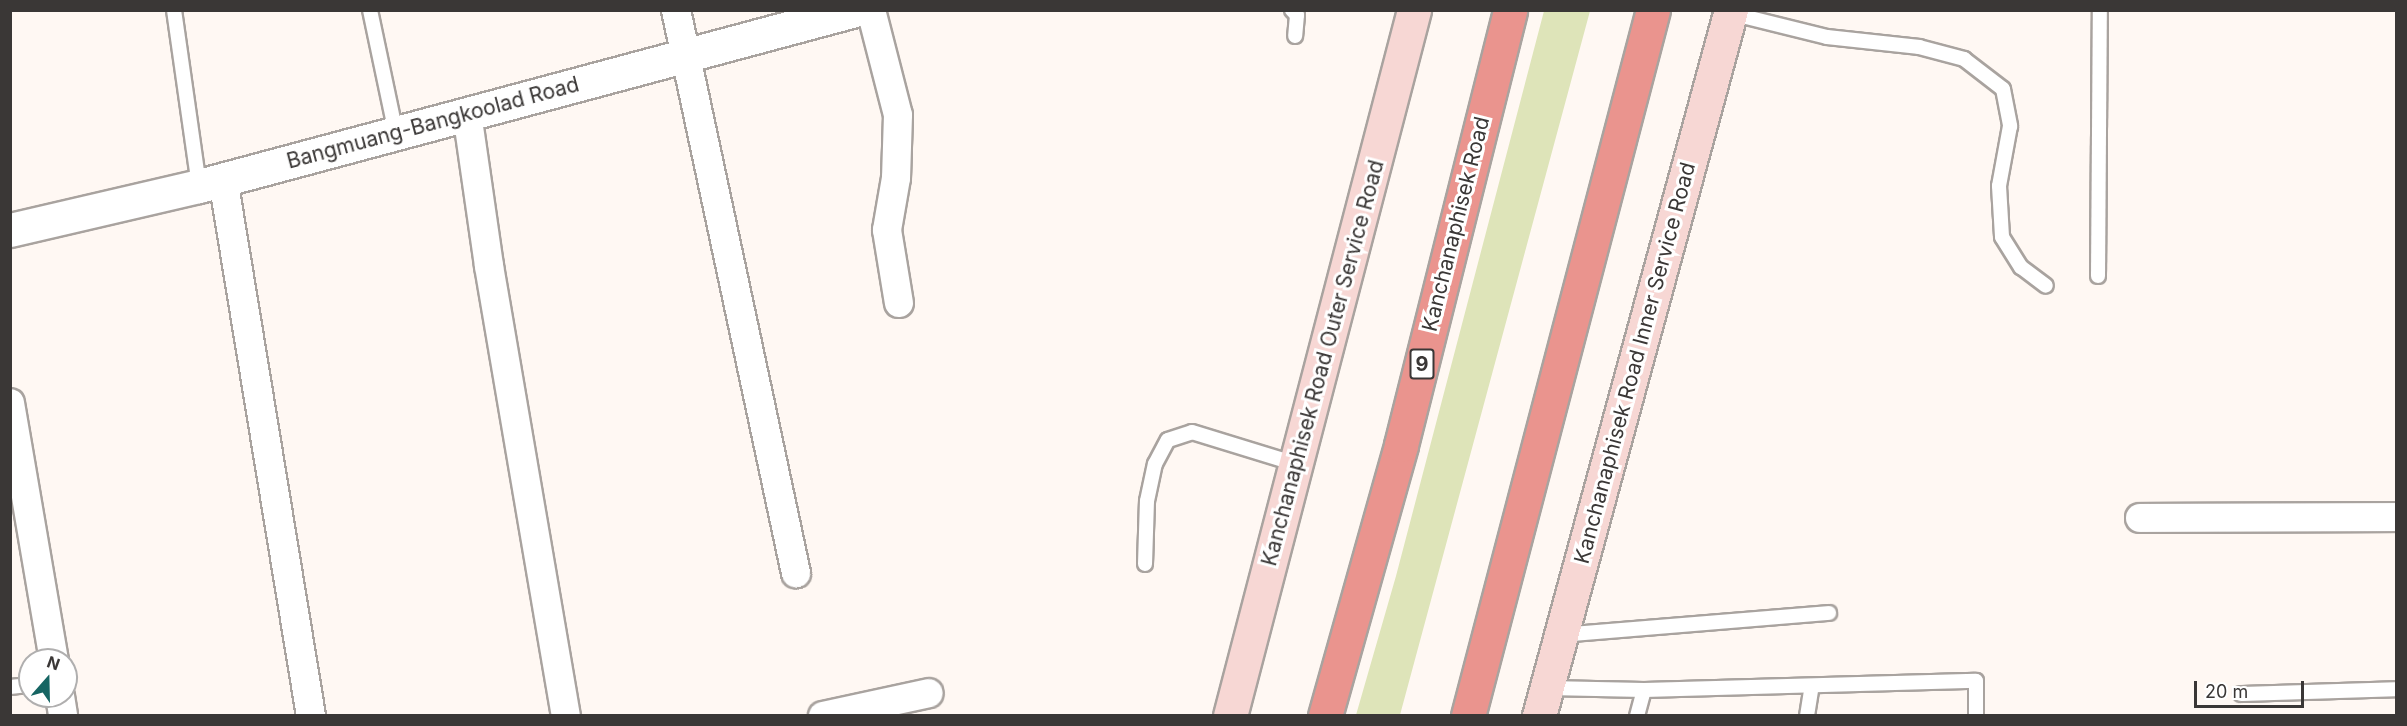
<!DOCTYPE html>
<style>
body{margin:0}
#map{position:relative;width:2407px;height:726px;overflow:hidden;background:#fff8f3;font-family:Inter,sans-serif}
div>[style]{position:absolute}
.green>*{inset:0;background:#dee4b9}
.roads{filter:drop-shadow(2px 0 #a9a39f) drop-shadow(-2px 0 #a9a39f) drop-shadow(0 2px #a9a39f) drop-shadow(0 -2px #a9a39f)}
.service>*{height:14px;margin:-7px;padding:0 7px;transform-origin:7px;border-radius:7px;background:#fff}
.minor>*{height:28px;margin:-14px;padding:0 14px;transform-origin:14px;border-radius:14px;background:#fff}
.tertiary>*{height:33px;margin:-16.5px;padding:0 16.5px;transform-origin:16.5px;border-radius:16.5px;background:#fff}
.secondary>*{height:33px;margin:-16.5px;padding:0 16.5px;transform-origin:16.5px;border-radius:16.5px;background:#f7d7d4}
.trunk>*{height:33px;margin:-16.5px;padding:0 16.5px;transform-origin:16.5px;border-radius:16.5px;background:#ea948e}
span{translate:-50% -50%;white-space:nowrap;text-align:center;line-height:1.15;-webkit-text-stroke:6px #fff;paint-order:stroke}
.shield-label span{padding:2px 4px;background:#fff;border:2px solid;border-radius:4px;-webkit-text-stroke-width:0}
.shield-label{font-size:20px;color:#3a3736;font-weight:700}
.street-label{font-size:21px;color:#3a3736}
.frame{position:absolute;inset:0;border:12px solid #3a3736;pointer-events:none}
.north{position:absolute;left:18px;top:648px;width:60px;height:60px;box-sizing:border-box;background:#fff;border:2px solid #b0afaf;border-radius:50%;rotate:20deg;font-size:16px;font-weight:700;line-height:24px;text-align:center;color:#3a3736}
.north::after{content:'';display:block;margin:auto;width:21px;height:27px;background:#166563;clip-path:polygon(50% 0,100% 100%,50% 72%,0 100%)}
.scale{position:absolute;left:2194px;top:681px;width:110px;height:27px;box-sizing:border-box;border:3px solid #3a3736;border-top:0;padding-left:8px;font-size:18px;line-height:21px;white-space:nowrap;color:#3a3736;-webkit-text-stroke:4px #fff;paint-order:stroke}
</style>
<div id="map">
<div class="green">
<div style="clip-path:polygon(1544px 11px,1590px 11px,1400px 715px,1356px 715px,1396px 576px)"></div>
</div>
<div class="roads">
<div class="service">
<div style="left:174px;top:10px;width:178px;rotate:81.9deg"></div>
<div style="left:370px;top:10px;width:126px;rotate:78.1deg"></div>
<div style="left:1292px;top:10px;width:7px;rotate:45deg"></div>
<div style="left:1297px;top:15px;width:21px;rotate:95deg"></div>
<div style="left:1730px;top:13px;width:100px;rotate:13.9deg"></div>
<div style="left:1827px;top:37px;width:93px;rotate:6.2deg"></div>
<div style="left:1919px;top:47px;width:47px;rotate:14.9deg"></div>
<div style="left:1964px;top:59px;width:49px;rotate:37.6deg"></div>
<div style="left:2003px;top:89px;width:38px;rotate:79deg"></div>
<div style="left:2010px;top:126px;width:61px;rotate:100.4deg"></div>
<div style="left:1999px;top:186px;width:51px;rotate:86.6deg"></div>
<div style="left:2002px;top:237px;width:36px;rotate:58deg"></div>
<div style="left:2021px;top:267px;width:31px;rotate:37deg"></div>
<div style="left:2098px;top:276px;width:266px;rotate:-89.6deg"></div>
<div style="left:1145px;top:564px;width:63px;rotate:-88.2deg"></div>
<div style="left:1147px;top:501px;width:38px;rotate:-78deg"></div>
<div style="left:1155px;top:464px;width:27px;rotate:-62deg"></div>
<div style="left:1168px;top:440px;width:25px;rotate:-18deg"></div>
<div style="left:1192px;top:432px;width:109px;rotate:17.1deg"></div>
<div style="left:1561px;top:635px;width:269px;rotate:-4.7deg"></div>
<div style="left:10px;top:687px;width:20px;rotate:-6deg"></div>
<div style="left:1548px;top:688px;width:96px;rotate:1.2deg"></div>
<div style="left:1644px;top:690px;width:332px;rotate:-1.6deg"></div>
<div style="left:1976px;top:681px;width:35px;rotate:90deg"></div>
<div style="left:2241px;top:694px;width:155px;rotate:-1.8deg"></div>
<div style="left:1637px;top:716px;width:27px;rotate:-75deg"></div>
<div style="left:1807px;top:716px;width:30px;rotate:-81deg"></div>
</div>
<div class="minor">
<div style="left:676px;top:10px;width:576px;rotate:77.97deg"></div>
<div style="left:871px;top:10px;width:108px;rotate:75.6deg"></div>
<div style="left:898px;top:115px;width:63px;rotate:91.8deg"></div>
<div style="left:896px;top:178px;width:53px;rotate:99.8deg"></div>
<div style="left:887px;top:230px;width:74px;rotate:80.7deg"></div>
<div style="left:467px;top:113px;width:155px;rotate:81.8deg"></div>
<div style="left:489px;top:266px;width:457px;rotate:80.3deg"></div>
<div style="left:223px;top:179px;width:544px;rotate:80.69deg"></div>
<div style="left:10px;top:403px;width:261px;rotate:80.3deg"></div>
<div style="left:2140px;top:518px;width:256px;rotate:-0.2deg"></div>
<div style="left:60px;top:696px;width:20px;rotate:81deg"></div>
<div style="left:823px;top:716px;width:108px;rotate:-12.2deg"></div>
</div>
<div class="tertiary">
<div style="left:10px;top:230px;width:194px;rotate:-13.1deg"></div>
<div style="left:199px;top:186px;width:679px;rotate:-15.02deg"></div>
</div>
<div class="secondary">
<div style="left:1230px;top:716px;width:730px;rotate:-75.39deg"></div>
<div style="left:1539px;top:716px;width:732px;rotate:-74.79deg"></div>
</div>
<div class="trunk">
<div style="left:1325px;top:716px;width:281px;rotate:-74.3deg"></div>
<div style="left:1401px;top:445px;width:448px;rotate:-75.9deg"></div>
<div style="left:1468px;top:716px;width:730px;rotate:-75.32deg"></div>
</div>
</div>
<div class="shield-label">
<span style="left:1422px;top:364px">9</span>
</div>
<div class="street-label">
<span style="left:433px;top:123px;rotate:-15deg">Bangmuang-Bangkoolad Road</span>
<span style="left:1456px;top:224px;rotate:-76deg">Kanchanaphisek Road</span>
<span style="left:1323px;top:363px;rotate:-75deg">Kanchanaphisek Road Outer Service Road</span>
<span style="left:1635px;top:363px;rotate:-75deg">Kanchanaphisek Road Inner Service Road</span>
</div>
<div class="frame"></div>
<div class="north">N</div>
<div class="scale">20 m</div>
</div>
